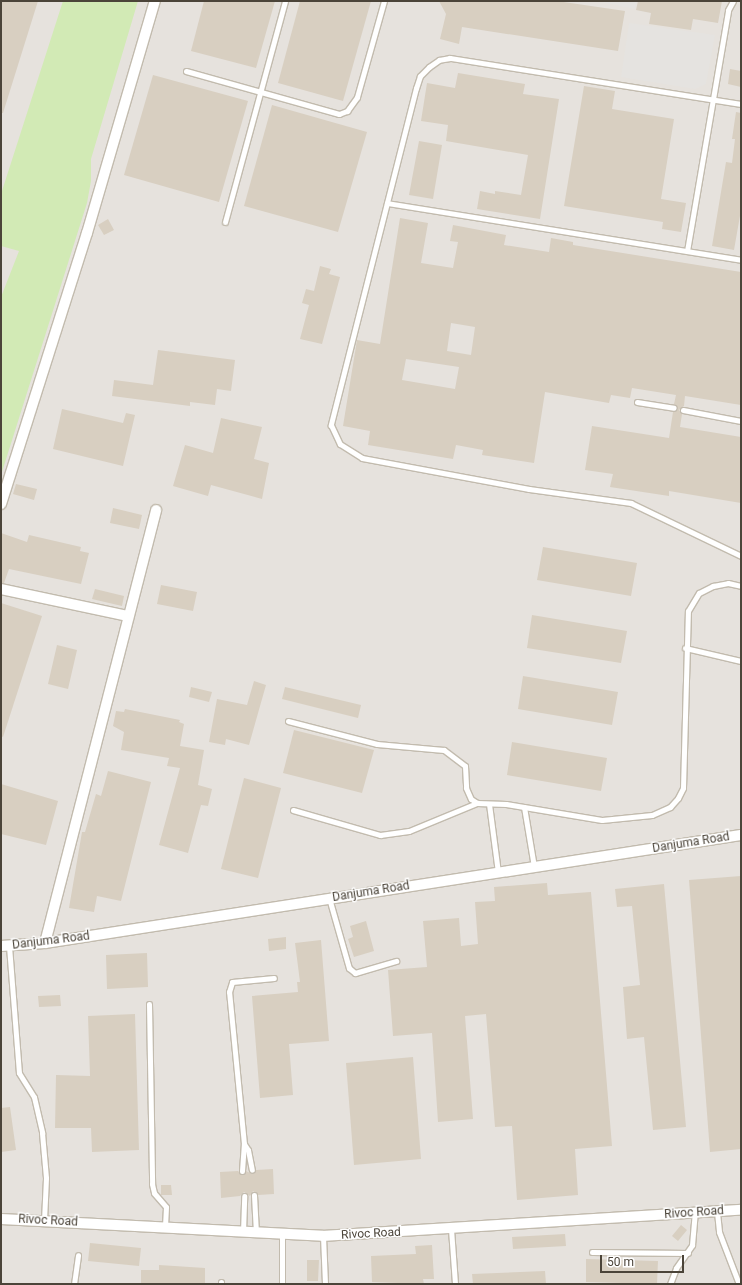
<!DOCTYPE html>
<style>
body{margin:0}
#map{position:relative;width:742px;height:1285px;overflow:hidden;background:#f6f3ec;font-family:Roboto,sans-serif}
div>[style]{position:absolute}
.industrial>*{inset:0;background:#e6e2dd}
.green>*{inset:0;background:#d2eab5}
.parking>*{inset:0;background:#e5e3e0}
.building>*{inset:0;background:#d8cfc1}
.roads{filter:drop-shadow(1px 0 #c2bbae) drop-shadow(-1px 0 #c2bbae) drop-shadow(0 1px #c2bbae) drop-shadow(0 -1px #c2bbae)}
.service>*{height:5px;margin:-2.5px;padding:0 2.5px;transform-origin:2.5px;border-radius:2.5px;background:#fff}
.minor>*{height:10px;margin:-5px;padding:0 5px;transform-origin:5px;border-radius:5px;background:#fff}
span{translate:-50% -50%;white-space:nowrap;text-align:center;line-height:1.15;-webkit-text-stroke:3px #fff;paint-order:stroke}
.street-label{font-size:12px;color:#4b4439}
.frame{position:absolute;inset:0;border:2px solid #4b4439;pointer-events:none}
.scale{position:absolute;left:600px;top:1255px;width:84px;height:18px;box-sizing:border-box;border:2px solid #4b4439;border-top:0;padding-left:5px;font-size:12px;line-height:14px;white-space:nowrap;color:#4b4439;-webkit-text-stroke:3px #fff;paint-order:stroke}
</style>
<div id="map">
<div class="industrial">
<div style="clip-path:polygon(1px 1px,741px 1px,741px 1284px,1px 1284px)"></div>
</div>
<div class="green">
<div style="clip-path:polygon(63px 1px,138px 1px,91px 159px,91px 181px,87px 203px,1px 475px,1px 297px,19px 251px,1px 246px,1px 194px)"></div>
</div>
<div class="parking">
<div style="clip-path:polygon(597px 1px,637px 1px,635px 9px)"></div>
<div style="clip-path:polygon(629px 23px,715px 35px,706px 84px,695px 89px,621px 77px)"></div>
</div>
<div class="building">
<div style="clip-path:polygon(1px 1px,38px 1px,3px 113px,1px 113px)"></div>
<div style="clip-path:polygon(204px 1px,275px 1px,256px 68px,191px 51px)"></div>
<div style="clip-path:polygon(300px 1px,371px 1px,343px 101px,278px 83px)"></div>
<div style="clip-path:polygon(439px 1px,557px 1px,625px 11px,618px 51px,462px 27px,459px 44px,440px 39px,446px 14px)"></div>
<div style="clip-path:polygon(638px 1px,722px 1px,718px 23px,693px 19px,691px 30px,649px 24px,651px 13px,636px 10px)"></div>
<div style="clip-path:polygon(730px 69px,741px 71px,741px 87px,728px 84px)"></div>
<div style="clip-path:polygon(458px 73px,525px 84px,523px 94px,559px 99px,540px 219px,477px 209px,480px 191px,495px 194px,495px 191px,521px 195px,528px 155px,446px 141px,448px 125px,421px 121px,427px 83px,455px 88px)"></div>
<div style="clip-path:polygon(153px 75px,248px 101px,219px 202px,124px 175px)"></div>
<div style="clip-path:polygon(584px 86px,615px 91px,612px 109px,674px 119px,661px 199px,686px 203px,681px 232px,662px 229px,663px 222px,564px 206px)"></div>
<div style="clip-path:polygon(272px 105px,367px 132px,338px 232px,244px 206px)"></div>
<div style="clip-path:polygon(736px 112px,741px 113px,741px 210px,734px 250px,712px 246px,726px 162px,732px 163px,735px 139px,732px 139px)"></div>
<div style="clip-path:polygon(419px 141px,442px 145px,433px 199px,409px 195px)"></div>
<div style="clip-path:polygon(evenodd,400px 218px,428px 223px,421px 263px,453px 268px,458px 242px,450px 241px,453px 225px,506px 235px,504px 245px,549px 252px,551px 238px,573px 242px,573px 245px,741px 272px,741px 405px,685px 396px,684px 406px,679px 410px,682px 414px,680px 427px,741px 437px,741px 503px,669px 491px,669px 496px,610px 487px,613px 474px,585px 470px,592px 426px,669px 438px,673px 412px,678px 409px,674px 404px,676px 395px,632px 388px,630px 398px,611px 395px,609px 403px,545px 392px,534px 463px,482px 455px,483px 450px,456px 445px,453px 459px,368px 445px,370px 431px,343px 426px,357px 340px,380px 344px,400px 218px,451px 323px,475px 327px,471px 355px,447px 351px,451px 323px,400px 218px,406px 359px,459px 367px,455px 389px,402px 380px,406px 359px)"></div>
<div style="clip-path:polygon(108px 219px,114px 230px,104px 235px,98px 225px)"></div>
<div style="clip-path:polygon(320px 266px,331px 269px,329px 274px,340px 277px,322px 344px,300px 339px,309px 305px,302px 303px,306px 289px,314px 291px)"></div>
<div style="clip-path:polygon(158px 350px,235px 360px,231px 391px,217px 389px,215px 405px,190px 402px,190px 406px,112px 396px,114px 380px,153px 385px)"></div>
<div style="clip-path:polygon(62px 409px,123px 423px,126px 413px,135px 415px,123px 466px,53px 449px)"></div>
<div style="clip-path:polygon(221px 418px,262px 427px,254px 459px,269px 463px,262px 499px,211px 485px,208px 496px,173px 486px,185px 445px,213px 453px)"></div>
<div style="clip-path:polygon(16px 484px,37px 489px,34px 500px,13px 494px)"></div>
<div style="clip-path:polygon(113px 508px,142px 515px,139px 529px,110px 523px)"></div>
<div style="clip-path:polygon(1px 533px,27px 542px,29px 535px,81px 547px,80px 551px,89px 553px,81px 584px,9px 569px,4px 583px,1px 583px)"></div>
<div style="clip-path:polygon(543px 547px,637px 563px,631px 596px,537px 580px)"></div>
<div style="clip-path:polygon(161px 585px,197px 592px,193px 611px,157px 604px)"></div>
<div style="clip-path:polygon(95px 589px,124px 596px,122px 606px,92px 599px)"></div>
<div style="clip-path:polygon(1px 603px,42px 616px,3px 737px,1px 736px)"></div>
<div style="clip-path:polygon(532px 615px,627px 631px,621px 663px,527px 648px)"></div>
<div style="clip-path:polygon(57px 645px,77px 650px,68px 689px,48px 684px)"></div>
<div style="clip-path:polygon(523px 676px,618px 692px,612px 725px,518px 709px)"></div>
<div style="clip-path:polygon(254px 681px,266px 685px,249px 745px,226px 739px,225px 745px,209px 742px,217px 699px,247px 705px)"></div>
<div style="clip-path:polygon(191px 687px,212px 692px,209px 702px,189px 697px)"></div>
<div style="clip-path:polygon(285px 687px,361px 705px,358px 718px,282px 699px)"></div>
<div style="clip-path:polygon(125px 709px,180px 720px,179px 722px,184px 724px,180px 746px,204px 750px,198px 785px,212px 789px,208px 806px,201px 805px,188px 853px,159px 845px,180px 768px,167px 766px,169px 758px,121px 750px,124px 732px,113px 726px,116px 711px,124px 712px)"></div>
<div style="clip-path:polygon(294px 730px,374px 750px,362px 793px,283px 773px)"></div>
<div style="clip-path:polygon(512px 742px,607px 758px,601px 791px,507px 775px)"></div>
<div style="clip-path:polygon(108px 771px,151px 782px,121px 901px,97px 896px,94px 912px,69px 908px,82px 832px,85px 832px,96px 794px,101px 796px)"></div>
<div style="clip-path:polygon(244px 778px,281px 788px,258px 878px,221px 869px)"></div>
<div style="clip-path:polygon(1px 784px,58px 801px,46px 845px,1px 834px)"></div>
<div style="clip-path:polygon(741px 876px,741px 1149px,710px 1152px,689px 880px)"></div>
<div style="clip-path:polygon(547px 883px,548px 895px,591px 892px,612px 1146px,575px 1149px,578px 1195px,517px 1200px,512px 1126px,495px 1127px,486px 1014px,465px 1016px,473px 1119px,438px 1122px,432px 1033px,393px 1036px,388px 970px,427px 967px,423px 921px,459px 918px,461px 946px,478px 944px,475px 902px,495px 901px,494px 887px)"></div>
<div style="clip-path:polygon(664px 884px,686px 1127px,653px 1130px,644px 1037px,627px 1039px,623px 987px,640px 985px,632px 906px,617px 907px,615px 889px)"></div>
<div style="clip-path:polygon(366px 921px,374px 951px,354px 957px,348px 939px,353px 937px,350px 926px)"></div>
<div style="clip-path:polygon(286px 937px,286px 949px,269px 951px,268px 939px)"></div>
<div style="clip-path:polygon(321px 940px,329px 1041px,289px 1044px,293px 1095px,260px 1098px,252px 996px,298px 992px,297px 982px,300px 982px,295px 943px)"></div>
<div style="clip-path:polygon(147px 953px,148px 987px,107px 989px,106px 955px)"></div>
<div style="clip-path:polygon(60px 995px,61px 1006px,39px 1007px,38px 996px)"></div>
<div style="clip-path:polygon(135px 1014px,139px 1150px,92px 1152px,91px 1128px,55px 1128px,56px 1075px,90px 1076px,88px 1016px)"></div>
<div style="clip-path:polygon(413px 1057px,421px 1159px,354px 1165px,346px 1063px)"></div>
<div style="clip-path:polygon(10px 1107px,16px 1150px,1px 1152px,1px 1108px)"></div>
<div style="clip-path:polygon(273px 1169px,274px 1194px,258px 1195px,253px 1191px,250px 1196px,244px 1192px,240px 1196px,221px 1198px,220px 1172px,238px 1171px,242px 1175px,246px 1171px,252px 1174px,256px 1170px)"></div>
<div style="clip-path:polygon(161px 1185px,171px 1185px,172px 1195px,161px 1195px)"></div>
<div style="clip-path:polygon(681px 1225px,687px 1230px,678px 1241px,672px 1236px)"></div>
<div style="clip-path:polygon(565px 1234px,566px 1246px,513px 1249px,512px 1237px)"></div>
<div style="clip-path:polygon(90px 1243px,141px 1248px,139px 1266px,88px 1261px)"></div>
<div style="clip-path:polygon(432px 1245px,434px 1279px,423px 1279px,424px 1284px,372px 1282px,371px 1256px,416px 1254px,415px 1246px)"></div>
<div style="clip-path:polygon(586px 1259px,658px 1261px,657px 1284px,586px 1282px)"></div>
<div style="clip-path:polygon(307px 1260px,319px 1260px,318px 1281px,307px 1281px)"></div>
<div style="clip-path:polygon(159px 1265px,205px 1268px,205px 1284px,141px 1284px,141px 1270px,159px 1270px)"></div>
<div style="clip-path:polygon(545px 1271px,546px 1284px,473px 1284px,472px 1274px)"></div>
</div>
<div class="roads">
<div class="service">
<div style="left:186px;top:71px;width:159px;rotate:15.7deg"></div>
<div style="left:339px;top:114px;width:9px;rotate:-21deg"></div>
<div style="left:347px;top:111px;width:17px;rotate:-54deg"></div>
<div style="left:357px;top:97px;width:100px;rotate:-74.3deg"></div>
<div style="left:741px;top:104px;width:295px;rotate:-171deg"></div>
<div style="left:450px;top:58px;width:11px;rotate:170deg"></div>
<div style="left:439px;top:60px;width:12px;rotate:145deg"></div>
<div style="left:429px;top:67px;width:13px;rotate:135deg"></div>
<div style="left:420px;top:76px;width:13px;rotate:108deg"></div>
<div style="left:416px;top:88px;width:348px;rotate:104.2deg"></div>
<div style="left:331px;top:425px;width:21px;rotate:65deg"></div>
<div style="left:340px;top:444px;width:26px;rotate:32deg"></div>
<div style="left:362px;top:458px;width:170px;rotate:10.5deg"></div>
<div style="left:529px;top:489px;width:103px;rotate:7.8deg"></div>
<div style="left:631px;top:503px;width:122px;rotate:25.7deg"></div>
<div style="left:387px;top:203px;width:359px;rotate:9.1deg"></div>
<div style="left:225px;top:222px;width:229px;rotate:-74.8deg"></div>
<div style="left:687px;top:251px;width:244px;rotate:-80.3deg"></div>
<div style="left:728px;top:10px;width:10px;rotate:-61deg"></div>
<div style="left:637px;top:402px;width:37px;rotate:9deg"></div>
<div style="left:683px;top:410px;width:59px;rotate:10.7deg"></div>
<div style="left:685px;top:648px;width:57px;rotate:13.1deg"></div>
<div style="left:288px;top:721px;width:92px;rotate:14.5deg"></div>
<div style="left:377px;top:744px;width:67px;rotate:5.1deg"></div>
<div style="left:444px;top:750px;width:26px;rotate:37deg"></div>
<div style="left:465px;top:766px;width:22px;rotate:87deg"></div>
<div style="left:466px;top:788px;width:12px;rotate:66deg"></div>
<div style="left:471px;top:799px;width:7px;rotate:34deg"></div>
<div style="left:477px;top:803px;width:29px;rotate:2deg"></div>
<div style="left:506px;top:804px;width:97px;rotate:9.5deg"></div>
<div style="left:602px;top:820px;width:50px;rotate:-5.7deg"></div>
<div style="left:652px;top:815px;width:20px;rotate:-24deg"></div>
<div style="left:670px;top:807px;width:12px;rotate:-48deg"></div>
<div style="left:678px;top:798px;width:11px;rotate:-63deg"></div>
<div style="left:683px;top:788px;width:177px;rotate:-88.4deg"></div>
<div style="left:688px;top:611px;width:21px;rotate:-59deg"></div>
<div style="left:699px;top:593px;width:16px;rotate:-27deg"></div>
<div style="left:713px;top:586px;width:15px;rotate:-11deg"></div>
<div style="left:728px;top:583px;width:13px;rotate:13deg"></div>
<div style="left:489px;top:804px;width:69px;rotate:82.5deg"></div>
<div style="left:524px;top:807px;width:61px;rotate:80.5deg"></div>
<div style="left:293px;top:810px;width:91px;rotate:16deg"></div>
<div style="left:380px;top:835px;width:29px;rotate:-8deg"></div>
<div style="left:409px;top:831px;width:74px;rotate:-22.4deg"></div>
<div style="left:329px;top:898px;width:73px;rotate:74.1deg"></div>
<div style="left:349px;top:968px;width:8px;rotate:40deg"></div>
<div style="left:355px;top:973px;width:43px;rotate:-16.3deg"></div>
<div style="left:9px;top:946px;width:127px;rotate:85.5deg"></div>
<div style="left:19px;top:1073px;width:28px;rotate:58deg"></div>
<div style="left:34px;top:1097px;width:37px;rotate:77deg"></div>
<div style="left:42px;top:1133px;width:45px;rotate:84.9deg"></div>
<div style="left:46px;top:1178px;width:43px;rotate:92.7deg"></div>
<div style="left:149px;top:1004px;width:180px;rotate:89deg"></div>
<div style="left:152px;top:1184px;width:9px;rotate:77deg"></div>
<div style="left:154px;top:1193px;width:18px;rotate:49deg"></div>
<div style="left:166px;top:1207px;width:22px;rotate:93deg"></div>
<div style="left:244px;top:1144px;width:7px;rotate:56deg"></div>
<div style="left:248px;top:1150px;width:20px;rotate:79deg"></div>
<div style="left:242px;top:1171px;width:27px;rotate:-86deg"></div>
<div style="left:244px;top:1144px;width:153px;rotate:-95.6deg"></div>
<div style="left:229px;top:992px;width:10px;rotate:-73deg"></div>
<div style="left:232px;top:982px;width:42px;rotate:-5.4deg"></div>
<div style="left:254px;top:1195px;width:37px;rotate:87deg"></div>
<div style="left:717px;top:1212px;width:20px;rotate:84deg"></div>
<div style="left:719px;top:1232px;width:56px;rotate:69deg"></div>
<div style="left:451px;top:1229px;width:55px;rotate:85.8deg"></div>
<div style="left:243px;top:1232px;width:36px;rotate:-88deg"></div>
<div style="left:323px;top:1236px;width:48px;rotate:87.6deg"></div>
<div style="left:592px;top:1252px;width:96px;rotate:0.6deg"></div>
<div style="left:74px;top:1284px;width:29px;rotate:-82deg"></div>
<div style="left:221px;top:1284px;width:2px;rotate:-90deg"></div>
<div style="left:282px;top:1284px;width:50px;rotate:-90deg"></div>
<div style="left:670px;top:1284px;width:17px;rotate:-69deg"></div>
<div style="left:676px;top:1268px;width:28px;rotate:-55deg"></div>
<div style="left:692px;top:1245px;width:32px;rotate:-85deg"></div>
</div>
<div class="minor">
<div style="left:1px;top:504px;width:284px;rotate:-72.4deg"></div>
<div style="left:87px;top:233px;width:242px;rotate:-73.7deg"></div>
<div style="left:1px;top:589px;width:130px;rotate:12deg"></div>
<div style="left:45px;top:943px;width:447px;rotate:-75.6deg"></div>
<div style="left:1px;top:946px;width:44px;rotate:-3.9deg"></div>
<div style="left:45px;top:943px;width:704px;rotate:-8.82deg"></div>
<div style="left:1px;top:1219px;width:322px;rotate:3deg"></div>
<div style="left:323px;top:1236px;width:419px;rotate:-3.6deg"></div>
</div>
</div>
<div class="street-label">
<span style="left:691px;top:843px;rotate:-9deg">Danjuma Road</span>
<span style="left:371px;top:892px;rotate:-9deg">Danjuma Road</span>
<span style="left:51px;top:941px;rotate:-7deg">Danjuma Road</span>
<span style="left:694px;top:1213px;rotate:-4deg">Rivoc Road</span>
<span style="left:48px;top:1221px;rotate:3deg">Rivoc Road</span>
<span style="left:371px;top:1234px;rotate:-3deg">Rivoc Road</span>
</div>
<div class="frame"></div>
<div class="scale">50 m</div>
</div>
